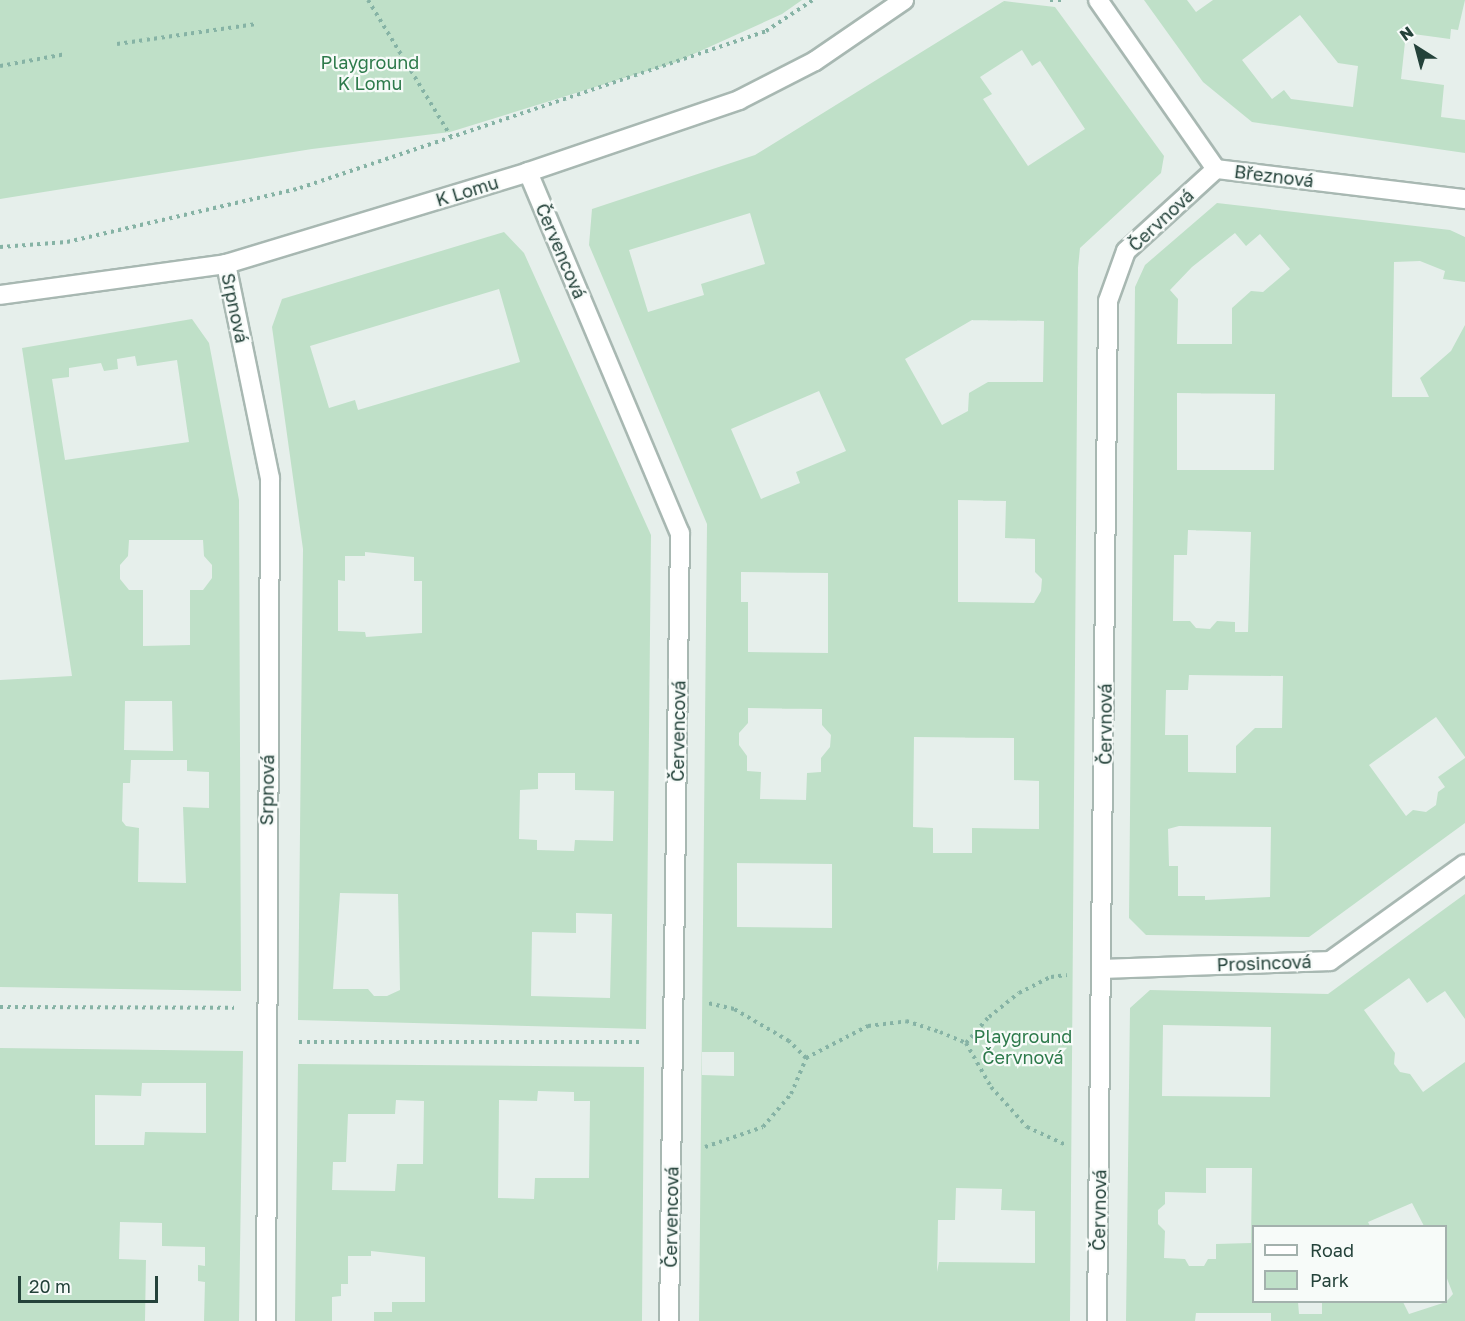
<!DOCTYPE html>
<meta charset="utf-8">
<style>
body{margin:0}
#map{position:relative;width:1465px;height:1321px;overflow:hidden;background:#e6efeb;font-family:"Golos Text",sans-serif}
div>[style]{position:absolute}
.green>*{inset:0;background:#bfe0c8}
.path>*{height:4px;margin-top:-2px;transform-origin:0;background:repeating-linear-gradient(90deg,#86b3a5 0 3px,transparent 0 7.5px)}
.roads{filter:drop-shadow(2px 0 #a8b8b2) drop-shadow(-2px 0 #a8b8b2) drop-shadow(0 2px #a8b8b2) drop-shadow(0 -2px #a8b8b2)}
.street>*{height:18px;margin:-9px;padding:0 9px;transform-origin:9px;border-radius:9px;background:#fff}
span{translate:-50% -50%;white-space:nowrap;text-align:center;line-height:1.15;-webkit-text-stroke:4.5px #f7fbf9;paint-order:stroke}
.park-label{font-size:18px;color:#2d7a4b}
.street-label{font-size:18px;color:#24423a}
.legend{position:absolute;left:1252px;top:1225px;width:195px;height:78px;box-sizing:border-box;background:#f7fbf9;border:2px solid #a3b1ad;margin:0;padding:8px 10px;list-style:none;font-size:18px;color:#24423a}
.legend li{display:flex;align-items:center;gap:12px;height:30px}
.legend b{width:30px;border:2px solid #a3b1ad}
.north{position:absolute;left:1387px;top:18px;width:60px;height:60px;-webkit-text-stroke:4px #f7fbf9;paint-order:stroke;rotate:324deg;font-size:16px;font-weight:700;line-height:24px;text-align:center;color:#24423a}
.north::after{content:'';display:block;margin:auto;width:21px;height:27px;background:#24423a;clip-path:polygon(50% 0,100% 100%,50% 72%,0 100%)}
.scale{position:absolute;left:18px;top:1276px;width:140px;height:27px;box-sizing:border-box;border:3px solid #24423a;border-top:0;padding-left:8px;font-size:18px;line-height:21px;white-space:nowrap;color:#24423a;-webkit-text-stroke:4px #f7fbf9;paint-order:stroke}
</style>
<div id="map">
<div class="green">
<div style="clip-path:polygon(0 0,802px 0,782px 14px,676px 62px,450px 132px,312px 149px,0 199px)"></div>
<div style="clip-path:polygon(evenodd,1144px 0,1187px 0,1196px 12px,1213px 0,1465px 0,1458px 30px,1451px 29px,1450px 39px,1406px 33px,1401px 79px,1444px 85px,1441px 117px,1465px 120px,1465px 153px,1252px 122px,1203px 82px,1144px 0,1300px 15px,1338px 63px,1358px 66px,1353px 107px,1291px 99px,1284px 90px,1272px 99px,1242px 60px,1300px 15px)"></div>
<div style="clip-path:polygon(evenodd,1004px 1px,1055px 7px,1164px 156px,1161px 173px,1080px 248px,1078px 268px,1070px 1321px,699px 1321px,707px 524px,589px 245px,592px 209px,755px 155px,1004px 1px,1022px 50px,1032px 66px,1040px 61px,1085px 129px,1028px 166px,983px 99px,992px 94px,980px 77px,1022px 50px,1004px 1px,750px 213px,765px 264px,701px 284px,704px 295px,648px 312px,629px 250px,750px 213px,1004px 1px,972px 320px,1044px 321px,1043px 382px,988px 382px,969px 393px,968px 411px,942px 425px,905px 359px,972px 320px,1004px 1px,819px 391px,846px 451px,796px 472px,800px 483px,761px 499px,731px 429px,819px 391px,1004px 1px,958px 500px,1006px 501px,1005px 538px,1035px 539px,1035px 572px,1042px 579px,1041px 591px,1034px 603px,958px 602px,958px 500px,1004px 1px,741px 572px,828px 573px,828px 653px,748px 652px,748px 602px,741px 602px,741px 572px,1004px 1px,748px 708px,822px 709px,822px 725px,831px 735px,830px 747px,821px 758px,821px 772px,807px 773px,806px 800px,760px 799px,761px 772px,747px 771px,747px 756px,739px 745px,739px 733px,748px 723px,748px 708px,1004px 1px,914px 737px,1014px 738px,1014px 780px,1039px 781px,1039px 829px,972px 828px,972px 853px,933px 853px,933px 828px,913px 827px,914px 737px,1004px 1px,737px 863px,832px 864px,832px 928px,737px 927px,737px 863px,1004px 1px,702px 1052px,734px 1052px,734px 1076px,702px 1075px,702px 1052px,1004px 1px,956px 1188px,1002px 1189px,1001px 1210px,1035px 1211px,1035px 1263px,939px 1262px,937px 1272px,938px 1220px,955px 1220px,956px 1188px)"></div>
<div style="clip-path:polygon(evenodd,1217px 203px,1450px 230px,1465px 237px,1465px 282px,1443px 279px,1445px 271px,1420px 261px,1394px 262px,1392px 397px,1429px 397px,1420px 378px,1451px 351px,1465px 325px,1465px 757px,1436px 717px,1369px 765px,1406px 816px,1413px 810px,1426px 812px,1436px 805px,1438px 792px,1445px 787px,1438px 777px,1465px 758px,1465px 823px,1309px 937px,1146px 935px,1129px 918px,1135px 287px,1145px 265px,1217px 203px,1235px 233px,1246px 246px,1260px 234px,1290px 269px,1263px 292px,1251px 291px,1232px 308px,1232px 344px,1177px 344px,1178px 299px,1170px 290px,1192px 267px,1235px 233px,1217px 203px,1177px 393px,1275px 394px,1274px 470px,1177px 470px,1177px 393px,1217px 203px,1188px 530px,1251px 532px,1248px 632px,1235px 632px,1235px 622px,1217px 621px,1210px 629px,1196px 628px,1190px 621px,1173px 621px,1174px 555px,1187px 555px,1188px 530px,1217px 203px,1189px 675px,1283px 676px,1282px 728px,1255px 728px,1236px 746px,1236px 773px,1188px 772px,1188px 735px,1165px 735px,1166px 690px,1188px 690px,1189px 675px,1217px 203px,1179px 826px,1271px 827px,1270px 897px,1205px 900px,1205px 896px,1178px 896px,1178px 866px,1169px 866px,1168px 829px,1179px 826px)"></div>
<div style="clip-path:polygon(evenodd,504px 232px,524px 253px,651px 535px,646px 1029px,298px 1020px,303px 549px,272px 327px,282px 299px,504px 232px,499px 289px,520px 362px,358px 410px,355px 400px,329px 408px,310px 346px,499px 289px,504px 232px,365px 552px,414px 557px,414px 581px,422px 581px,422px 633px,366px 637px,365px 632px,338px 631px,338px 580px,345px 581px,345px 556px,365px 556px,365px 552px,504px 232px,538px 773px,575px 773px,575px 790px,614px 791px,613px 841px,575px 840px,574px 851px,537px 850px,537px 840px,519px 839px,520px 790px,538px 789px,538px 773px,504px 232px,340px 893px,398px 894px,400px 990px,387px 996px,374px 996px,368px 989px,333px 989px,340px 893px,504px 232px,576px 913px,612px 914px,610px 998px,531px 996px,532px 932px,576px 933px,576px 913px)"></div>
<div style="clip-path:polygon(evenodd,192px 319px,209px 343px,239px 500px,241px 991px,0 987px,0 680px,72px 676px,22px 348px,192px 319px,135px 356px,137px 366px,177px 360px,189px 442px,65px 460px,52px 379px,69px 377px,69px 368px,101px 363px,104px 371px,118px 369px,117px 359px,135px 356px,192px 319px,129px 540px,203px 540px,204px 556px,212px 565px,212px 578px,203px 590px,190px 590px,190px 645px,143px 646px,143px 590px,129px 590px,120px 579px,120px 565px,128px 556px,129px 540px,192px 319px,125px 701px,172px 701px,173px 751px,124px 750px,125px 701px,192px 319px,131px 760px,187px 760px,187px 771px,209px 772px,209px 808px,183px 807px,186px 883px,138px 882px,139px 828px,126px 826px,122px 821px,123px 783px,130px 783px,131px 760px)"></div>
<div style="clip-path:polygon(evenodd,1465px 894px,1465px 1019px,1445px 991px,1427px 1003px,1409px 978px,1364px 1010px,1395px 1053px,1394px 1064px,1400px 1072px,1410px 1074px,1423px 1092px,1465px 1062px,1465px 1321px,1271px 1321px,1271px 1313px,1196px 1313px,1195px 1321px,1126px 1321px,1130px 1008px,1150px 990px,1328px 994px,1465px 894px,1163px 1025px,1271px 1027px,1270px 1097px,1162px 1096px,1163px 1025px,1465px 894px,1206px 1168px,1252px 1168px,1251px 1243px,1216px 1244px,1216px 1259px,1208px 1259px,1204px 1266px,1189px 1266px,1185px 1259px,1164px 1258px,1165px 1231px,1158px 1224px,1158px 1210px,1165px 1204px,1165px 1192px,1206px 1193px,1206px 1168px,1465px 894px,1412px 1203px,1424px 1226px,1446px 1226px,1446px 1276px,1453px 1294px,1446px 1302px,1409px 1314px,1403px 1302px,1322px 1302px,1322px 1314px,1299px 1314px,1298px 1302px,1254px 1302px,1254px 1226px,1370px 1226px,1368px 1222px,1412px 1203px)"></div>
<div style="clip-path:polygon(evenodd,0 1048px,243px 1051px,239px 1321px,204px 1321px,205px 1282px,198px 1281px,198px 1265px,205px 1266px,205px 1247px,162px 1246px,162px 1223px,120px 1222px,119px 1259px,146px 1260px,145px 1321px,0 1321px,0 1048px,142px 1083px,206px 1083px,206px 1133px,145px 1132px,144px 1145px,95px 1145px,95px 1095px,141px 1096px,142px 1083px)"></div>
<div style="clip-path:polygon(evenodd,298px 1064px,644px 1067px,642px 1321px,374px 1321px,374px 1312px,392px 1312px,392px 1302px,425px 1302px,425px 1257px,371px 1251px,371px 1256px,348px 1256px,348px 1284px,341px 1284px,341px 1296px,332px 1297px,332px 1321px,295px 1321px,298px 1064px,538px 1091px,574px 1092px,574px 1101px,590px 1101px,589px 1178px,535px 1178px,534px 1199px,498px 1198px,499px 1100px,537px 1101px,538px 1091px,298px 1064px,396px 1100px,424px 1101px,423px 1164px,397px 1164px,395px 1191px,332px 1190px,333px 1162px,346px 1162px,348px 1114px,395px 1114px,396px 1100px)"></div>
</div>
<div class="path">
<div style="left:368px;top:0;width:162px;rotate:58.7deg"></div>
<div style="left:1050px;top:0;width:13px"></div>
<div style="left:117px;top:44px;width:139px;rotate:-8.2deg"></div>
<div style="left:0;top:66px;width:67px;rotate:-10.3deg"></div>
<div style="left:0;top:247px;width:67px;rotate:-4.3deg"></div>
<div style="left:67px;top:242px;width:239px;rotate:-13deg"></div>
<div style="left:300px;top:188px;width:492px;rotate:-18.6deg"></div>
<div style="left:766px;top:31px;width:56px;rotate:-33.4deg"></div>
<div style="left:0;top:1007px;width:234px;rotate:0.2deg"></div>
<div style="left:299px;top:1042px;width:341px"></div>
<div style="left:966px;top:1043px;width:35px;rotate:-49deg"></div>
<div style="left:989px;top:1017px;width:38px;rotate:-39deg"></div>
<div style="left:1019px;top:993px;width:36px;rotate:-27deg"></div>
<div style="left:1051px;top:977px;width:16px;rotate:-7deg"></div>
<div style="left:806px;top:1058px;width:70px;rotate:-27.3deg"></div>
<div style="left:868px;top:1026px;width:38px;rotate:-7deg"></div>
<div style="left:906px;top:1021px;width:36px;rotate:18deg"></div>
<div style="left:940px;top:1032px;width:28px;rotate:23deg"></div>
<div style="left:966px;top:1043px;width:51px;rotate:60.4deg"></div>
<div style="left:991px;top:1087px;width:54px;rotate:48deg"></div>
<div style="left:1027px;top:1127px;width:43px;rotate:24.8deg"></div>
<div style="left:705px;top:1147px;width:61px;rotate:-19deg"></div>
<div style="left:763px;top:1127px;width:43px;rotate:-49.7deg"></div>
<div style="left:791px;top:1094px;width:39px;rotate:-67deg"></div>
<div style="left:806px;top:1058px;width:24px;rotate:-135deg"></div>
<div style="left:789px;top:1041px;width:64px;rotate:-149.8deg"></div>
<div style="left:734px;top:1009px;width:27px;rotate:-167deg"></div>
</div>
<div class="roads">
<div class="street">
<div style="left:1098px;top:0;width:206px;rotate:55.1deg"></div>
<div style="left:1216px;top:169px;width:251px;rotate:6.9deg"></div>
<div style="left:528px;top:172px;width:392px;rotate:67.2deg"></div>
<div style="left:680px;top:533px;width:788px;rotate:90.8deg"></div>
<div style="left:226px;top:264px;width:218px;rotate:78.4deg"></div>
<div style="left:270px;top:478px;width:843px;rotate:90.27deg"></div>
<div style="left:0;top:295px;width:228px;rotate:-7.8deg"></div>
<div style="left:226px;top:264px;width:316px;rotate:-16.9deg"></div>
<div style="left:528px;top:172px;width:223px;rotate:-18.8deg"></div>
<div style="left:739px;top:100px;width:85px;rotate:-27.2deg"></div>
<div style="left:815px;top:61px;width:108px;rotate:-34.4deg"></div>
<div style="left:1103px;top:969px;width:227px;rotate:-2deg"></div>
<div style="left:1330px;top:961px;width:166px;rotate:-35.7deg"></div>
<div style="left:1097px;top:1321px;width:1020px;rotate:-89.38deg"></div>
<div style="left:1108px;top:301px;width:53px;rotate:-70.2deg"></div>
<div style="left:1126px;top:251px;width:122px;rotate:-42.3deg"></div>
</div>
</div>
<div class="park-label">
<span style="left:370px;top:73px">Playground<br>K Lomu</span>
<span style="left:1023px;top:1047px">Playground<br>Červnová</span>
</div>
<div class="street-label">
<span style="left:1274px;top:176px;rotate:7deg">Březnová</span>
<span style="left:467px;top:191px;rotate:-17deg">K Lomu</span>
<span style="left:1161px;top:220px;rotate:-43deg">Červnová</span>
<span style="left:561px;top:251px;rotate:67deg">Červencová</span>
<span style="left:235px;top:308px;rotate:78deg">Srpnová</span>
<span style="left:1105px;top:724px;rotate:-90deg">Červnová</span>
<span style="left:678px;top:731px;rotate:-89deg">Červencová</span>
<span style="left:267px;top:790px;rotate:-89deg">Srpnová</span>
<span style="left:1264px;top:963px;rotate:-2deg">Prosincová</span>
<span style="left:1099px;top:1210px;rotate:-89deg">Červnová</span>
<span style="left:671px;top:1217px;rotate:-89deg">Červencová</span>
</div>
<ul class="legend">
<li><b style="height:8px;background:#fff"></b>Road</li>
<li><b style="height:16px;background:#bfe0c8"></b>Park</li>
</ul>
<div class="north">N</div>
<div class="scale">20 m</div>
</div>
